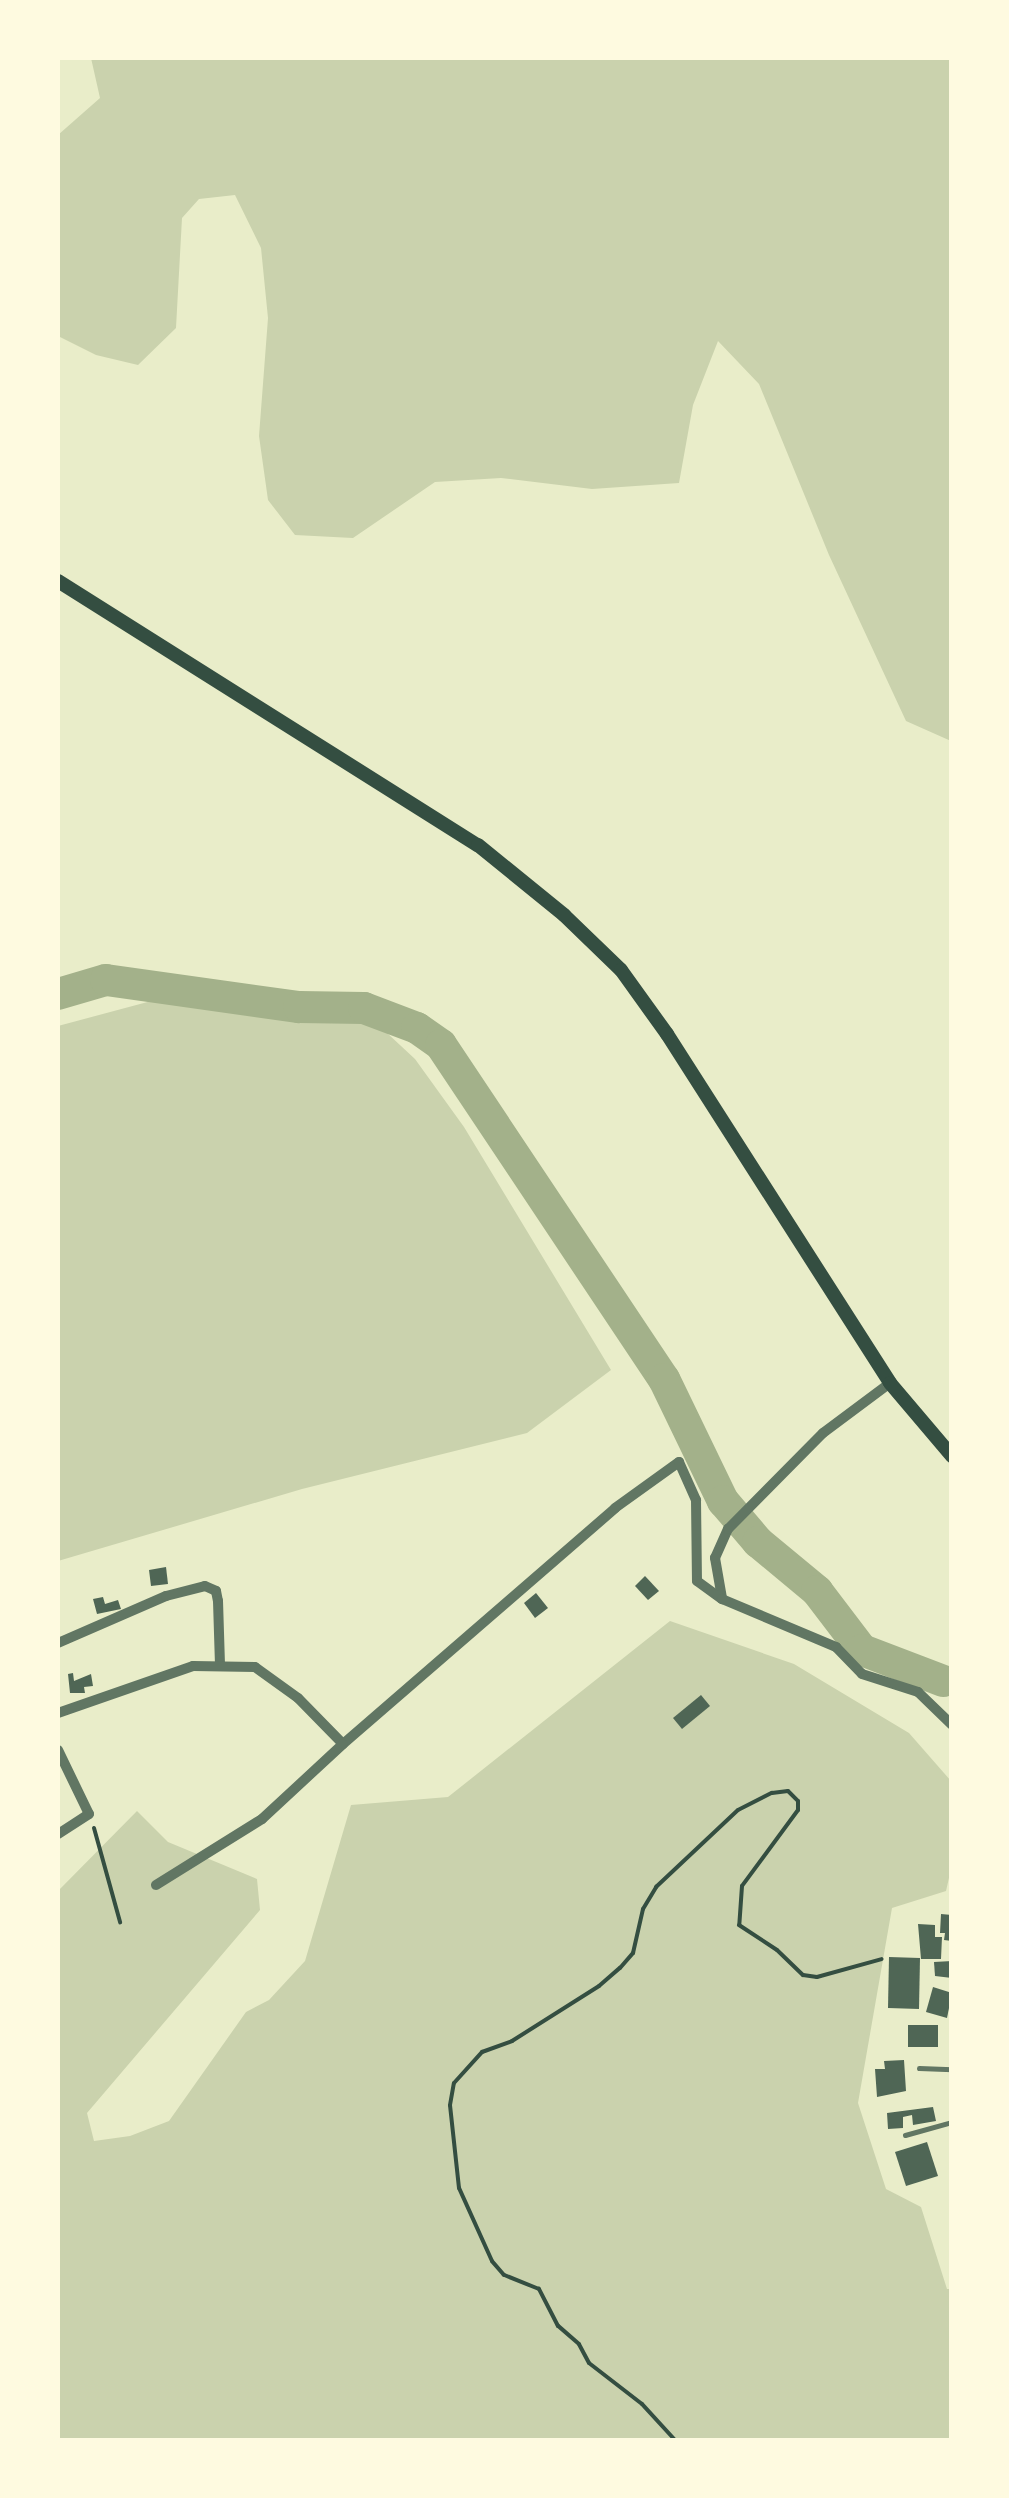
<!DOCTYPE html>
<style>
body{margin:0}
#map{position:relative;width:1009px;height:2498px;overflow:hidden;background:#e9edc9;font-family:Jost,sans-serif}
div>[style]{position:absolute}
.green>*{inset:0;background:#cad2ad}
.river>*{height:32px;margin:-16px;padding:0 16px;transform-origin:16px;border-radius:16px;background:#a3b18a}
.building>*{inset:0;background:#4f6655}
.path>*{height:4px;margin:-2px;padding:0 2px;transform-origin:2px;border-radius:2px;background:#344e41}
.service>*{height:5px;margin:-2.5px;padding:0 2.5px;transform-origin:2.5px;border-radius:2.5px;background:#617663}
.minor>*{height:10px;margin:-5px;padding:0 5px;transform-origin:5px;border-radius:5px;background:#617663}
.secondary>*{height:14px;margin:-7px;padding:0 7px;transform-origin:7px;border-radius:7px;background:#344e41}
span{translate:-50% -50%;white-space:nowrap;text-align:center;line-height:1.15;-webkit-text-stroke:8px #fefae0;paint-order:stroke}
.frame{position:absolute;inset:0;border:60px solid #fefae0;pointer-events:none}
</style>
<div id="map">
<div class="green">
<div style="clip-path:polygon(91px 58px,951px 58px,951px 741px,906px 721px,829px 555px,759px 384px,718px 341px,693px 405px,679px 483px,592px 489px,501px 478px,435px 482px,353px 538px,295px 535px,268px 500px,259px 436px,268px 318px,261px 248px,235px 195px,199px 199px,182px 218px,176px 328px,138px 365px,96px 355px,58px 336px,58px 135px,100px 98px)"></div>
<div style="clip-path:polygon(196px 989px,372px 1019px,415px 1059px,464px 1127px,611px 1370px,527px 1433px,302px 1489px,58px 1561px,58px 1026px)"></div>
<div style="clip-path:polygon(670px 1621px,794px 1664px,909px 1733px,951px 1781px,951px 1869px,946px 1891px,892px 1908px,858px 2103px,886px 2189px,921px 2207px,947px 2289px,951px 2289px,951px 2440px,58px 2440px,58px 1891px,137px 1811px,168px 1842px,257px 1879px,260px 1910px,87px 2113px,94px 2141px,130px 2136px,169px 2121px,246px 2012px,269px 2000px,305px 1961px,351px 1805px,448px 1797px)"></div>
</div>
<div class="river">
<div style="left:58px;top:994px;width:50px;rotate:-16.3deg"></div>
<div style="left:106px;top:980px;width:195px;rotate:8deg"></div>
<div style="left:299px;top:1007px;width:65px;rotate:0.9deg"></div>
<div style="left:364px;top:1008px;width:57px;rotate:20.7deg"></div>
<div style="left:417px;top:1028px;width:29px;rotate:35deg"></div>
<div style="left:441px;top:1045px;width:402px;rotate:56.3deg"></div>
<div style="left:664px;top:1379px;width:136px;rotate:64.2deg"></div>
<div style="left:723px;top:1501px;width:54px;rotate:49.5deg"></div>
<div style="left:758px;top:1542px;width:77px;rotate:39.7deg"></div>
<div style="left:817px;top:1591px;width:74px;rotate:52.7deg"></div>
<div style="left:862px;top:1650px;width:87px;rotate:20.9deg"></div>
</div>
<div class="building">
<div style="clip-path:polygon(166px 1567px,168px 1584px,151px 1586px,149px 1570px)"></div>
<div style="clip-path:polygon(645px 1576px,659px 1591px,648px 1600px,635px 1586px)"></div>
<div style="clip-path:polygon(536px 1593px,548px 1608px,535px 1618px,524px 1603px)"></div>
<div style="clip-path:polygon(103px 1597px,105px 1604px,118px 1600px,121px 1609px,97px 1614px,93px 1599px)"></div>
<div style="clip-path:polygon(73px 1673px,74px 1681px,91px 1674px,93px 1686px,84px 1687px,85px 1693px,70px 1693px,68px 1674px)"></div>
<div style="clip-path:polygon(701px 1695px,710px 1706px,682px 1729px,673px 1718px)"></div>
<div style="clip-path:polygon(941px 1914px,952px 1915px,952px 1941px,944px 1940px,945px 1933px,940px 1933px)"></div>
<div style="clip-path:polygon(918px 1924px,935px 1925px,935px 1937px,942px 1937px,941px 1959px,921px 1959px)"></div>
<div style="clip-path:polygon(889px 1957px,920px 1958px,919px 2009px,888px 2008px)"></div>
<div style="clip-path:polygon(952px 1961px,952px 1978px,935px 1976px,934px 1962px)"></div>
<div style="clip-path:polygon(933px 1987px,952px 1993px,947px 2018px,926px 2012px)"></div>
<div style="clip-path:polygon(908px 2025px,938px 2025px,938px 2047px,908px 2047px)"></div>
<div style="clip-path:polygon(904px 2060px,906px 2091px,877px 2097px,875px 2069px,885px 2069px,884px 2061px)"></div>
<div style="clip-path:polygon(933px 2107px,936px 2121px,913px 2125px,912px 2115px,903px 2117px,903px 2128px,888px 2129px,887px 2113px)"></div>
<div style="clip-path:polygon(927px 2142px,938px 2176px,906px 2186px,895px 2152px)"></div>
</div>
<div class="path">
<div style="left:94px;top:1828px;width:98px;rotate:74.5deg"></div>
<div style="left:675px;top:2440px;width:49px;rotate:-132.5deg"></div>
<div style="left:642px;top:2404px;width:67px;rotate:-142.3deg"></div>
<div style="left:589px;top:2363px;width:21px;rotate:-118deg"></div>
<div style="left:579px;top:2344px;width:28px;rotate:-139deg"></div>
<div style="left:558px;top:2326px;width:42px;rotate:-117.2deg"></div>
<div style="left:539px;top:2289px;width:38px;rotate:-158deg"></div>
<div style="left:504px;top:2275px;width:18px;rotate:-131deg"></div>
<div style="left:492px;top:2261px;width:80px;rotate:-114.3deg"></div>
<div style="left:459px;top:2188px;width:83px;rotate:-96.2deg"></div>
<div style="left:450px;top:2105px;width:22px;rotate:-80deg"></div>
<div style="left:454px;top:2083px;width:42px;rotate:-47.9deg"></div>
<div style="left:482px;top:2052px;width:32px;rotate:-20deg"></div>
<div style="left:512px;top:2041px;width:103px;rotate:-32.3deg"></div>
<div style="left:599px;top:1986px;width:28px;rotate:-41deg"></div>
<div style="left:620px;top:1968px;width:20px;rotate:-49deg"></div>
<div style="left:633px;top:1953px;width:45px;rotate:-77.2deg"></div>
<div style="left:643px;top:1909px;width:26px;rotate:-59deg"></div>
<div style="left:656px;top:1887px;width:112px;rotate:-43.2deg"></div>
<div style="left:738px;top:1810px;width:38px;rotate:-27deg"></div>
<div style="left:772px;top:1793px;width:16px;rotate:-7deg"></div>
<div style="left:788px;top:1791px;width:14px;rotate:45deg"></div>
<div style="left:798px;top:1801px;width:9px;rotate:90deg"></div>
<div style="left:798px;top:1810px;width:94px;rotate:126.4deg"></div>
<div style="left:742px;top:1886px;width:39px;rotate:94deg"></div>
<div style="left:739px;top:1925px;width:45px;rotate:33.3deg"></div>
<div style="left:777px;top:1950px;width:36px;rotate:44deg"></div>
<div style="left:803px;top:1975px;width:14px;rotate:8deg"></div>
<div style="left:817px;top:1977px;width:67px;rotate:-15.5deg"></div>
</div>
<div class="service">
<div style="left:919px;top:2068px;width:33px;rotate:2deg"></div>
<div style="left:905px;top:2135px;width:49px;rotate:-15.5deg"></div>
</div>
<div class="minor">
<div style="left:722px;top:1598px;width:41px;rotate:-99.9deg"></div>
<div style="left:715px;top:1558px;width:32px;rotate:-66deg"></div>
<div style="left:728px;top:1529px;width:135px;rotate:-45.3deg"></div>
<div style="left:823px;top:1433px;width:84px;rotate:-36.7deg"></div>
<div style="left:58px;top:1643px;width:118px;rotate:-23.5deg"></div>
<div style="left:166px;top:1596px;width:40px;rotate:-14.4deg"></div>
<div style="left:205px;top:1586px;width:12px;rotate:24deg"></div>
<div style="left:216px;top:1591px;width:10px;rotate:79deg"></div>
<div style="left:218px;top:1601px;width:65px;rotate:88.2deg"></div>
<div style="left:58px;top:1713px;width:143px;rotate:-19.2deg"></div>
<div style="left:193px;top:1666px;width:62px;rotate:0.9deg"></div>
<div style="left:255px;top:1667px;width:53px;rotate:35.8deg"></div>
<div style="left:298px;top:1698px;width:64px;rotate:45.6deg"></div>
<div style="left:343px;top:1744px;width:360px;rotate:-40.9deg"></div>
<div style="left:615px;top:1508px;width:79px;rotate:-35.7deg"></div>
<div style="left:679px;top:1462px;width:42px;rotate:65.9deg"></div>
<div style="left:696px;top:1500px;width:81px;rotate:89.3deg"></div>
<div style="left:697px;top:1581px;width:31px;rotate:36deg"></div>
<div style="left:722px;top:1599px;width:124px;rotate:22.8deg"></div>
<div style="left:836px;top:1647px;width:37px;rotate:46deg"></div>
<div style="left:862px;top:1674px;width:59px;rotate:17.8deg"></div>
<div style="left:918px;top:1692px;width:47px;rotate:44.1deg"></div>
<div style="left:58px;top:1750px;width:71px;rotate:64.2deg"></div>
<div style="left:89px;top:1814px;width:37px;rotate:147deg"></div>
<div style="left:156px;top:1885px;width:125px;rotate:-31.9deg"></div>
<div style="left:262px;top:1819px;width:110px;rotate:-42.8deg"></div>
</div>
<div class="secondary">
<div style="left:58px;top:581px;width:496px;rotate:32.2deg"></div>
<div style="left:478px;top:845px;width:111px;rotate:39.1deg"></div>
<div style="left:564px;top:915px;width:79px;rotate:44deg"></div>
<div style="left:621px;top:970px;width:79px;rotate:54.3deg"></div>
<div style="left:667px;top:1034px;width:414px;rotate:57.4deg"></div>
<div style="left:890px;top:1383px;width:96px;rotate:49.7deg"></div>
</div>
<div class="frame"></div>
</div>
